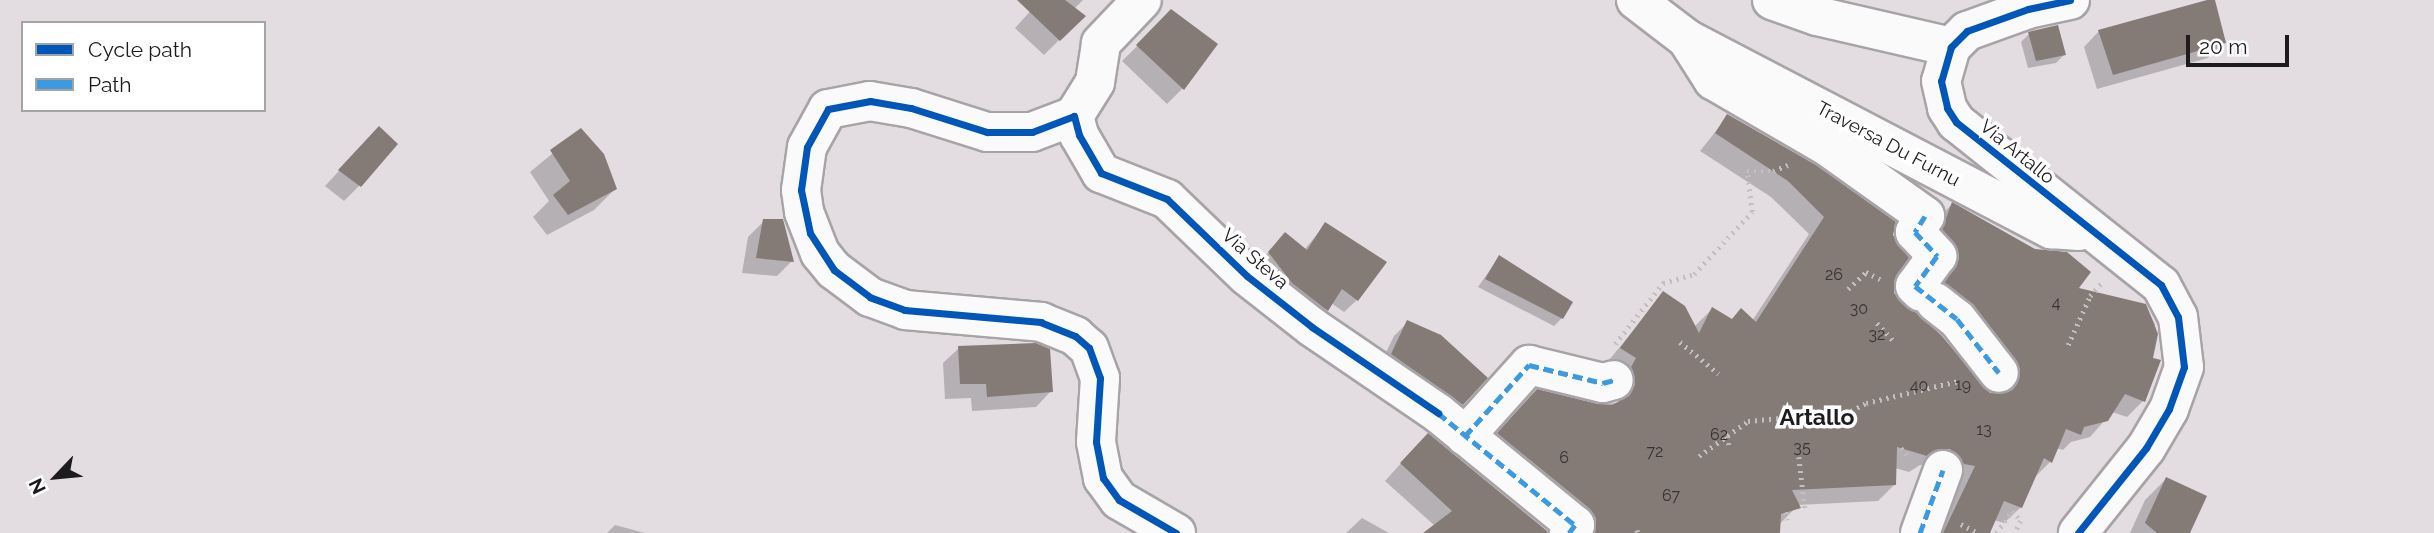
<!DOCTYPE html>
<style>
body{margin:0}
#map{position:relative;width:2434px;height:533px;overflow:hidden;background:#e3dde2;font-family:Raleway,sans-serif}
div>[style]{position:absolute}
.shadow>*{inset:0;background:#0003}
.building>*{inset:0;background:#847b76}
.path>*{height:4.5px;margin-top:-2.25px;transform-origin:0;background:repeating-linear-gradient(90deg,#c1bfc0 0 2px,transparent 0 7px)}
.roads{filter:drop-shadow(2px 0 #a7a3a7) drop-shadow(-2px 0 #a7a3a7) drop-shadow(0 2px #a7a3a7) drop-shadow(0 -2px #a7a3a7)}
.minor>*{height:38px;margin:-19px;padding:0 19px;transform-origin:19px;border-radius:19px;background:#fbfafb}
.quiet>*{height:5px;margin-top:-2.5px;transform-origin:0;background:repeating-linear-gradient(90deg,#3c9be0 0 10px,transparent 0 15px)}
.cycleway>*{height:7px;margin:-3.5px;padding:0 3.5px;transform-origin:3.5px;border-radius:3.5px;background:#0057b8}
span{translate:-50% -50%;white-space:nowrap;text-align:center;line-height:1.15;-webkit-text-stroke:7px #fff;paint-order:stroke}
.number-label{font-size:16px;color:#383334}
.number-label span{-webkit-text-stroke-width:0}
.street-label{font-size:19px;color:#1e1b1e}
.quarter-label{font-size:23px;color:#1e1b1e;font-weight:700}
.legend{position:absolute;left:21px;top:21px;width:245px;height:91px;box-sizing:border-box;background:#fff;border:2px solid #a5a4a5;margin:0;padding:9px 12px;list-style:none;font-size:21px;color:#1e1b1e}
.legend li{display:flex;align-items:center;gap:14px;height:35px}
.legend b{width:35px;border:2px solid #a5a4a5}
.north{position:absolute;left:21px;top:442px;width:70px;height:70px;-webkit-text-stroke:5px #fff;paint-order:stroke;rotate:244deg;font-size:19px;font-weight:700;line-height:28px;text-align:center;color:#1e1b1e}
.north::after{content:'';display:block;margin:auto;width:24px;height:32px;background:#1e1b1e;clip-path:polygon(50% 0,100% 100%,50% 72%,0 100%)}
.scale{position:absolute;left:2186px;top:35px;width:103px;height:32px;box-sizing:border-box;border:4px solid #1e1b1e;border-top:0;padding-left:9px;font-size:21px;line-height:24px;white-space:nowrap;color:#1e1b1e;-webkit-text-stroke:5px #fff;paint-order:stroke}
</style>
<div id="map">
<div class="shadow">
<div style="clip-path:polygon(1029px 0,1083px 0,1074px 9px,1083px 16px,1044px 55px,1015px 28px,1035px 6px)"></div>
<div style="clip-path:polygon(1172px 12px,1183px 88px,1167px 104px,1122px 61px)"></div>
<div style="clip-path:polygon(2099px 31px,2224px 42px,2208px 58px,2097px 89px,2084px 47px)"></div>
<div style="clip-path:polygon(2029px 34px,2064px 55px,2056px 63px,2028px 68px,2021px 42px)"></div>
<div style="clip-path:polygon(1728px 116px,1892px 235px,1893px 294px,1989px 395px,2002px 393px,1929px 300px,1936px 221px,1952px 204px,2076px 290px,2145px 305px,2155px 324px,2143px 401px,2127px 417px,2112px 412px,2090px 437px,2071px 442px,2063px 450px,2056px 448px,2050px 462px,2033px 479px,2021px 507px,2004px 523px,1994px 520px,1988px 533px,1936px 533px,1960px 482px,1947px 480px,1933px 465px,1920px 465px,1909px 472px,1895px 468px,1895px 484px,1878px 501px,1798px 505px,1779px 525px,1778px 533px,1579px 533px,1482px 451px,1520px 408px,1619px 403px,1605px 365px,1664px 293px,1694px 327px,1712px 309px,1732px 320px,1752px 321px,1809px 234px,1771px 197px,1700px 151px)"></div>
<div style="clip-path:polygon(581px 130px,615px 189px,594px 210px,547px 235px,533px 217px,549px 201px,530px 172px)"></div>
<div style="clip-path:polygon(364px 144px,360px 185px,344px 201px,325px 186px)"></div>
<div style="clip-path:polygon(764px 221px,792px 261px,777px 276px,742px 273px,748px 237px)"></div>
<div style="clip-path:polygon(1325px 225px,1357px 300px,1344px 312px,1331px 303px,1314px 323px,1256px 266px,1285px 234px,1304px 250px)"></div>
<div style="clip-path:polygon(1499px 257px,1562px 318px,1554px 326px,1478px 287px)"></div>
<div style="clip-path:polygon(1408px 322px,1462px 404px,1448px 418px,1378px 369px,1394px 336px)"></div>
<div style="clip-path:polygon(959px 348px,1051px 391px,1036px 407px,972px 411px,971px 398px,945px 399px,943px 363px)"></div>
<div style="clip-path:polygon(1411px 452px,1546px 533px,1426px 533px,1435px 526px,1385px 481px)"></div>
<div style="clip-path:polygon(2166px 479px,2188px 533px,2130px 533px,2145px 500px)"></div>
<div style="clip-path:polygon(1362px 518px,1389px 533px,1346px 533px)"></div>
<div style="clip-path:polygon(615px 525px,645px 533px,607px 533px)"></div>
</div>
<div class="building">
<div style="clip-path:polygon(1017px 0,1065px 0,1086px 16px,1060px 41px)"></div>
<div style="clip-path:polygon(2207px 0,2215px 0,2226px 43px,2113px 75px,2098px 30px)"></div>
<div style="clip-path:polygon(1171px 9px,1218px 44px,1184px 90px,1136px 45px)"></div>
<div style="clip-path:polygon(2058px 25px,2066px 55px,2036px 61px,2028px 32px)"></div>
<div style="clip-path:polygon(1727px 114px,1816px 165px,1896px 222px,1893px 235px,1909px 258px,1894px 282px,1894px 293px,1941px 335px,1990px 393px,2013px 390px,2020px 369px,1974px 305px,1944px 283px,1959px 259px,1958px 249px,1942px 229px,1952px 202px,2035px 249px,2067px 252px,2091px 272px,2079px 288px,2146px 304px,2158px 334px,2153px 358px,2161px 360px,2145px 402px,2125px 394px,2108px 421px,2084px 427px,2081px 435px,2066px 429px,2052px 463px,2044px 458px,2022px 508px,2004px 501px,1990px 533px,1943px 533px,1975px 466px,1964px 464px,1950px 449px,1939px 449px,1927px 456px,1897px 447px,1896px 485px,1792px 490px,1801px 508px,1781px 514px,1780px 533px,1595px 533px,1596px 518px,1589px 508px,1497px 433px,1537px 389px,1598px 404px,1612px 405px,1629px 396px,1635px 385px,1631px 367px,1636px 358px,1620px 348px,1663px 291px,1685px 306px,1699px 333px,1712px 307px,1732px 319px,1741px 308px,1756px 322px,1824px 217px,1788px 181px,1715px 133px)"></div>
<div style="clip-path:polygon(379px 126px,398px 144px,361px 187px,338px 170px)"></div>
<div style="clip-path:polygon(581px 128px,604px 154px,617px 189px,568px 215px,553px 195px,570px 181px,550px 150px)"></div>
<div style="clip-path:polygon(763px 219px,783px 219px,794px 262px,756px 258px)"></div>
<div style="clip-path:polygon(1325px 222px,1387px 262px,1358px 301px,1342px 289px,1328px 311px,1292px 283px,1268px 252px,1285px 232px,1307px 250px)"></div>
<div style="clip-path:polygon(1499px 255px,1573px 302px,1563px 319px,1485px 279px)"></div>
<div style="clip-path:polygon(1407px 320px,1441px 335px,1488px 378px,1463px 405px,1391px 354px)"></div>
<div style="clip-path:polygon(1036px 343px,1050px 349px,1053px 392px,987px 397px,986px 384px,960px 384px,958px 346px)"></div>
<div style="clip-path:polygon(1428px 433px,1547px 531px,1548px 533px,1423px 533px,1452px 511px,1400px 463px)"></div>
<div style="clip-path:polygon(2166px 477px,2207px 496px,2190px 533px,2157px 533px,2145px 523px)"></div>
</div>
<div class="path">
<div style="left:1848px;top:289px;width:25px;rotate:-43deg"></div>
<div style="left:1866px;top:272px;width:16px;rotate:27deg"></div>
<div style="left:1877px;top:323px;width:23px;rotate:47deg"></div>
<div style="left:1680px;top:342px;width:50px;rotate:39.4deg"></div>
<div style="left:1615px;top:344px;width:78px;rotate:-51.8deg"></div>
<div style="left:1663px;top:283px;width:32px;rotate:-16deg"></div>
<div style="left:1694px;top:274px;width:85px;rotate:-46.9deg"></div>
<div style="left:1752px;top:212px;width:41px;rotate:-97deg"></div>
<div style="left:1747px;top:171px;width:26px"></div>
<div style="left:1773px;top:171px;width:16px;rotate:-22deg"></div>
<div style="left:2068px;top:345px;width:54px;rotate:-65.8deg"></div>
<div style="left:2090px;top:296px;width:18px;rotate:-49deg"></div>
<div style="left:1796px;top:415px;width:12px;rotate:85deg"></div>
<div style="left:1727px;top:436px;width:9px;rotate:77deg"></div>
<div style="left:1901px;top:448px;width:12px;rotate:48deg"></div>
<div style="left:1699px;top:456px;width:60px;rotate:-35.5deg"></div>
<div style="left:1748px;top:421px;width:103px;rotate:-5.5deg"></div>
<div style="left:1851px;top:411px;width:17px;rotate:-28deg"></div>
<div style="left:1866px;top:403px;width:95px;rotate:-13.4deg"></div>
<div style="left:1799px;top:457px;width:52px;rotate:83.4deg"></div>
<div style="left:1786px;top:512px;width:8px;rotate:76deg"></div>
<div style="left:1961px;top:524px;width:19px;rotate:28deg"></div>
<div style="left:1637px;top:530px;width:3px;rotate:72deg"></div>
<div style="left:1996px;top:533px;width:27px;rotate:-54deg"></div>
<div style="left:2012px;top:511px;width:13px;rotate:48deg"></div>
<div style="left:2021px;top:521px;width:13px;rotate:117deg"></div>
</div>
<div class="roads">
<div class="minor">
<div style="left:1636px;top:0;width:64px;rotate:37.4deg"></div>
<div style="left:1687px;top:39px;width:49px;rotate:57.6deg"></div>
<div style="left:1713px;top:80px;width:133px;rotate:30.2deg"></div>
<div style="left:1828px;top:147px;width:119px;rotate:35.4deg"></div>
<div style="left:1925px;top:216px;width:19px;rotate:122deg"></div>
<div style="left:1915px;top:232px;width:33px;rotate:47deg"></div>
<div style="left:1937px;top:256px;width:37px;rotate:126deg"></div>
<div style="left:1915px;top:286px;width:8px;rotate:45deg"></div>
<div style="left:1772px;top:0;width:48px;rotate:19.6deg"></div>
<div style="left:1817px;top:16px;width:138px;rotate:13deg"></div>
<div style="left:2070px;top:0;width:43px;rotate:167.9deg"></div>
<div style="left:2028px;top:9px;width:65px;rotate:160.2deg"></div>
<div style="left:1967px;top:31px;width:23px;rotate:135deg"></div>
<div style="left:1951px;top:47px;width:35px;rotate:106deg"></div>
<div style="left:1941px;top:81px;width:28px;rotate:77deg"></div>
<div style="left:1947px;top:108px;width:17px;rotate:57deg"></div>
<div style="left:1956px;top:122px;width:262px;rotate:38.5deg"></div>
<div style="left:2161px;top:285px;width:36px;rotate:62deg"></div>
<div style="left:2178px;top:317px;width:50px;rotate:83.2deg"></div>
<div style="left:2184px;top:367px;width:45px;rotate:109.7deg"></div>
<div style="left:2169px;top:409px;width:45px;rotate:120.5deg"></div>
<div style="left:2146px;top:448px;width:109px;rotate:128.7deg"></div>
<div style="left:1687px;top:39px;width:411px;rotate:27.6deg"></div>
<div style="left:2051px;top:229px;width:28px;rotate:4deg"></div>
<div style="left:1074px;top:116px;width:45px;rotate:159.1deg"></div>
<div style="left:1032px;top:132px;width:45px;rotate:180deg"></div>
<div style="left:987px;top:132px;width:80px;rotate:-162.5deg"></div>
<div style="left:911px;top:108px;width:42px;rotate:-170.3deg"></div>
<div style="left:870px;top:101px;width:43px;rotate:169.2deg"></div>
<div style="left:828px;top:109px;width:43px;rotate:118.9deg"></div>
<div style="left:807px;top:147px;width:43px;rotate:97.9deg"></div>
<div style="left:801px;top:190px;width:22px;rotate:82deg"></div>
<div style="left:804px;top:212px;width:44px;rotate:68.7deg"></div>
<div style="left:820px;top:253px;width:22px;rotate:51deg"></div>
<div style="left:834px;top:270px;width:45px;rotate:36.9deg"></div>
<div style="left:870px;top:297px;width:37px;rotate:20deg"></div>
<div style="left:905px;top:310px;width:137px;rotate:5deg"></div>
<div style="left:1041px;top:322px;width:37px;rotate:22deg"></div>
<div style="left:1075px;top:336px;width:18px;rotate:41deg"></div>
<div style="left:1089px;top:348px;width:32px;rotate:70deg"></div>
<div style="left:1100px;top:378px;width:64px;rotate:93.6deg"></div>
<div style="left:1096px;top:442px;width:37px;rotate:79deg"></div>
<div style="left:1103px;top:478px;width:27px;rotate:54deg"></div>
<div style="left:1119px;top:500px;width:66px;rotate:30.1deg"></div>
<div style="left:1074px;top:116px;width:20px;rotate:75deg"></div>
<div style="left:1079px;top:135px;width:44px;rotate:59.9deg"></div>
<div style="left:1101px;top:173px;width:71px;rotate:21.5deg"></div>
<div style="left:1167px;top:199px;width:111px;rotate:43.9deg"></div>
<div style="left:1247px;top:276px;width:83px;rotate:38.1deg"></div>
<div style="left:1312px;top:327px;width:153px;rotate:34.3deg"></div>
<div style="left:1438px;top:413px;width:177px;rotate:39.3deg"></div>
<div style="left:1575px;top:525px;width:10px;rotate:127deg"></div>
<div style="left:1074px;top:116px;width:40px;rotate:-58deg"></div>
<div style="left:1095px;top:82px;width:39px;rotate:-81deg"></div>
<div style="left:1101px;top:43px;width:59px;rotate:-46.4deg"></div>
<div style="left:1935px;top:302px;width:28px;rotate:38deg"></div>
<div style="left:1957px;top:319px;width:68px;rotate:52.1deg"></div>
<div style="left:1465px;top:436px;width:96px;rotate:-48deg"></div>
<div style="left:1529px;top:365px;width:76px;rotate:13.7deg"></div>
<div style="left:1603px;top:383px;width:11px;rotate:-15deg"></div>
<div style="left:1920px;top:533px;width:67px;rotate:-69.9deg"></div>
</div>
</div>
<div class="quiet">
<div style="left:1925px;top:216px;width:19px;rotate:122deg"></div>
<div style="left:1915px;top:232px;width:33px;rotate:47deg"></div>
<div style="left:1937px;top:256px;width:37px;rotate:126deg"></div>
<div style="left:1915px;top:286px;width:53px;rotate:38.2deg"></div>
<div style="left:1957px;top:319px;width:68px;rotate:52.1deg"></div>
<div style="left:1438px;top:413px;width:177px;rotate:39.3deg"></div>
<div style="left:1575px;top:525px;width:10px;rotate:127deg"></div>
<div style="left:1465px;top:436px;width:96px;rotate:-48deg"></div>
<div style="left:1529px;top:365px;width:76px;rotate:13.7deg"></div>
<div style="left:1603px;top:383px;width:11px;rotate:-15deg"></div>
<div style="left:1920px;top:533px;width:67px;rotate:-69.9deg"></div>
</div>
<div class="cycleway">
<div style="left:2070px;top:0;width:43px;rotate:167.9deg"></div>
<div style="left:2028px;top:9px;width:65px;rotate:160.2deg"></div>
<div style="left:1967px;top:31px;width:23px;rotate:135deg"></div>
<div style="left:1951px;top:47px;width:35px;rotate:106deg"></div>
<div style="left:1941px;top:81px;width:28px;rotate:77deg"></div>
<div style="left:1947px;top:108px;width:17px;rotate:57deg"></div>
<div style="left:1956px;top:122px;width:262px;rotate:38.5deg"></div>
<div style="left:2161px;top:285px;width:36px;rotate:62deg"></div>
<div style="left:2178px;top:317px;width:50px;rotate:83.2deg"></div>
<div style="left:2184px;top:367px;width:45px;rotate:109.7deg"></div>
<div style="left:2169px;top:409px;width:45px;rotate:120.5deg"></div>
<div style="left:2146px;top:448px;width:109px;rotate:128.7deg"></div>
<div style="left:1176px;top:533px;width:66px;rotate:-149.9deg"></div>
<div style="left:1119px;top:500px;width:27px;rotate:-126deg"></div>
<div style="left:1103px;top:478px;width:37px;rotate:-101deg"></div>
<div style="left:1096px;top:442px;width:64px;rotate:-86.4deg"></div>
<div style="left:1100px;top:378px;width:32px;rotate:-110deg"></div>
<div style="left:1089px;top:348px;width:18px;rotate:-139deg"></div>
<div style="left:1075px;top:336px;width:37px;rotate:-158deg"></div>
<div style="left:1041px;top:322px;width:137px;rotate:-175deg"></div>
<div style="left:905px;top:310px;width:37px;rotate:-160deg"></div>
<div style="left:870px;top:297px;width:45px;rotate:-143.1deg"></div>
<div style="left:834px;top:270px;width:44px;rotate:-123deg"></div>
<div style="left:810px;top:233px;width:44px;rotate:-101.8deg"></div>
<div style="left:801px;top:190px;width:43px;rotate:-82.1deg"></div>
<div style="left:807px;top:147px;width:43px;rotate:-61.1deg"></div>
<div style="left:828px;top:109px;width:43px;rotate:-10.8deg"></div>
<div style="left:870px;top:101px;width:42px;rotate:9.7deg"></div>
<div style="left:911px;top:108px;width:80px;rotate:17.5deg"></div>
<div style="left:987px;top:132px;width:45px"></div>
<div style="left:1032px;top:132px;width:45px;rotate:-20.9deg"></div>
<div style="left:1074px;top:116px;width:20px;rotate:75deg"></div>
<div style="left:1079px;top:135px;width:44px;rotate:59.9deg"></div>
<div style="left:1101px;top:173px;width:71px;rotate:21.5deg"></div>
<div style="left:1167px;top:199px;width:111px;rotate:43.9deg"></div>
<div style="left:1247px;top:276px;width:83px;rotate:38.1deg"></div>
<div style="left:1312px;top:327px;width:153px;rotate:34.3deg"></div>
</div>
<div class="number-label">
<span style="left:1834px;top:275px">26</span>
<span style="left:2056px;top:303px">4</span>
<span style="left:1859px;top:309px">30</span>
<span style="left:1877px;top:335px">32</span>
<span style="left:1963px;top:385px">19</span>
<span style="left:1919px;top:386px">40</span>
<span style="left:1984px;top:430px">13</span>
<span style="left:1719px;top:435px">62</span>
<span style="left:1802px;top:448px">35</span>
<span style="left:1655px;top:452px">72</span>
<span style="left:1564px;top:458px">6</span>
<span style="left:1671px;top:496px">67</span>
</div>
<div class="street-label">
<span style="left:1888px;top:144px;rotate:28deg">Traversa Du Furnu</span>
<span style="left:2017px;top:152px;rotate:39deg">Via Artallo</span>
<span style="left:1255px;top:259px;rotate:41deg">Via Steva</span>
</div>
<div class="quarter-label">
<span style="left:1817px;top:417px">Artallo</span>
</div>
<ul class="legend">
<li><b style="height:9px;background:#0057b8"></b>Cycle path</li>
<li><b style="height:9px;background:#3c9be0"></b>Path</li>
</ul>
<div class="north">N</div>
<div class="scale">20 m</div>
</div>
